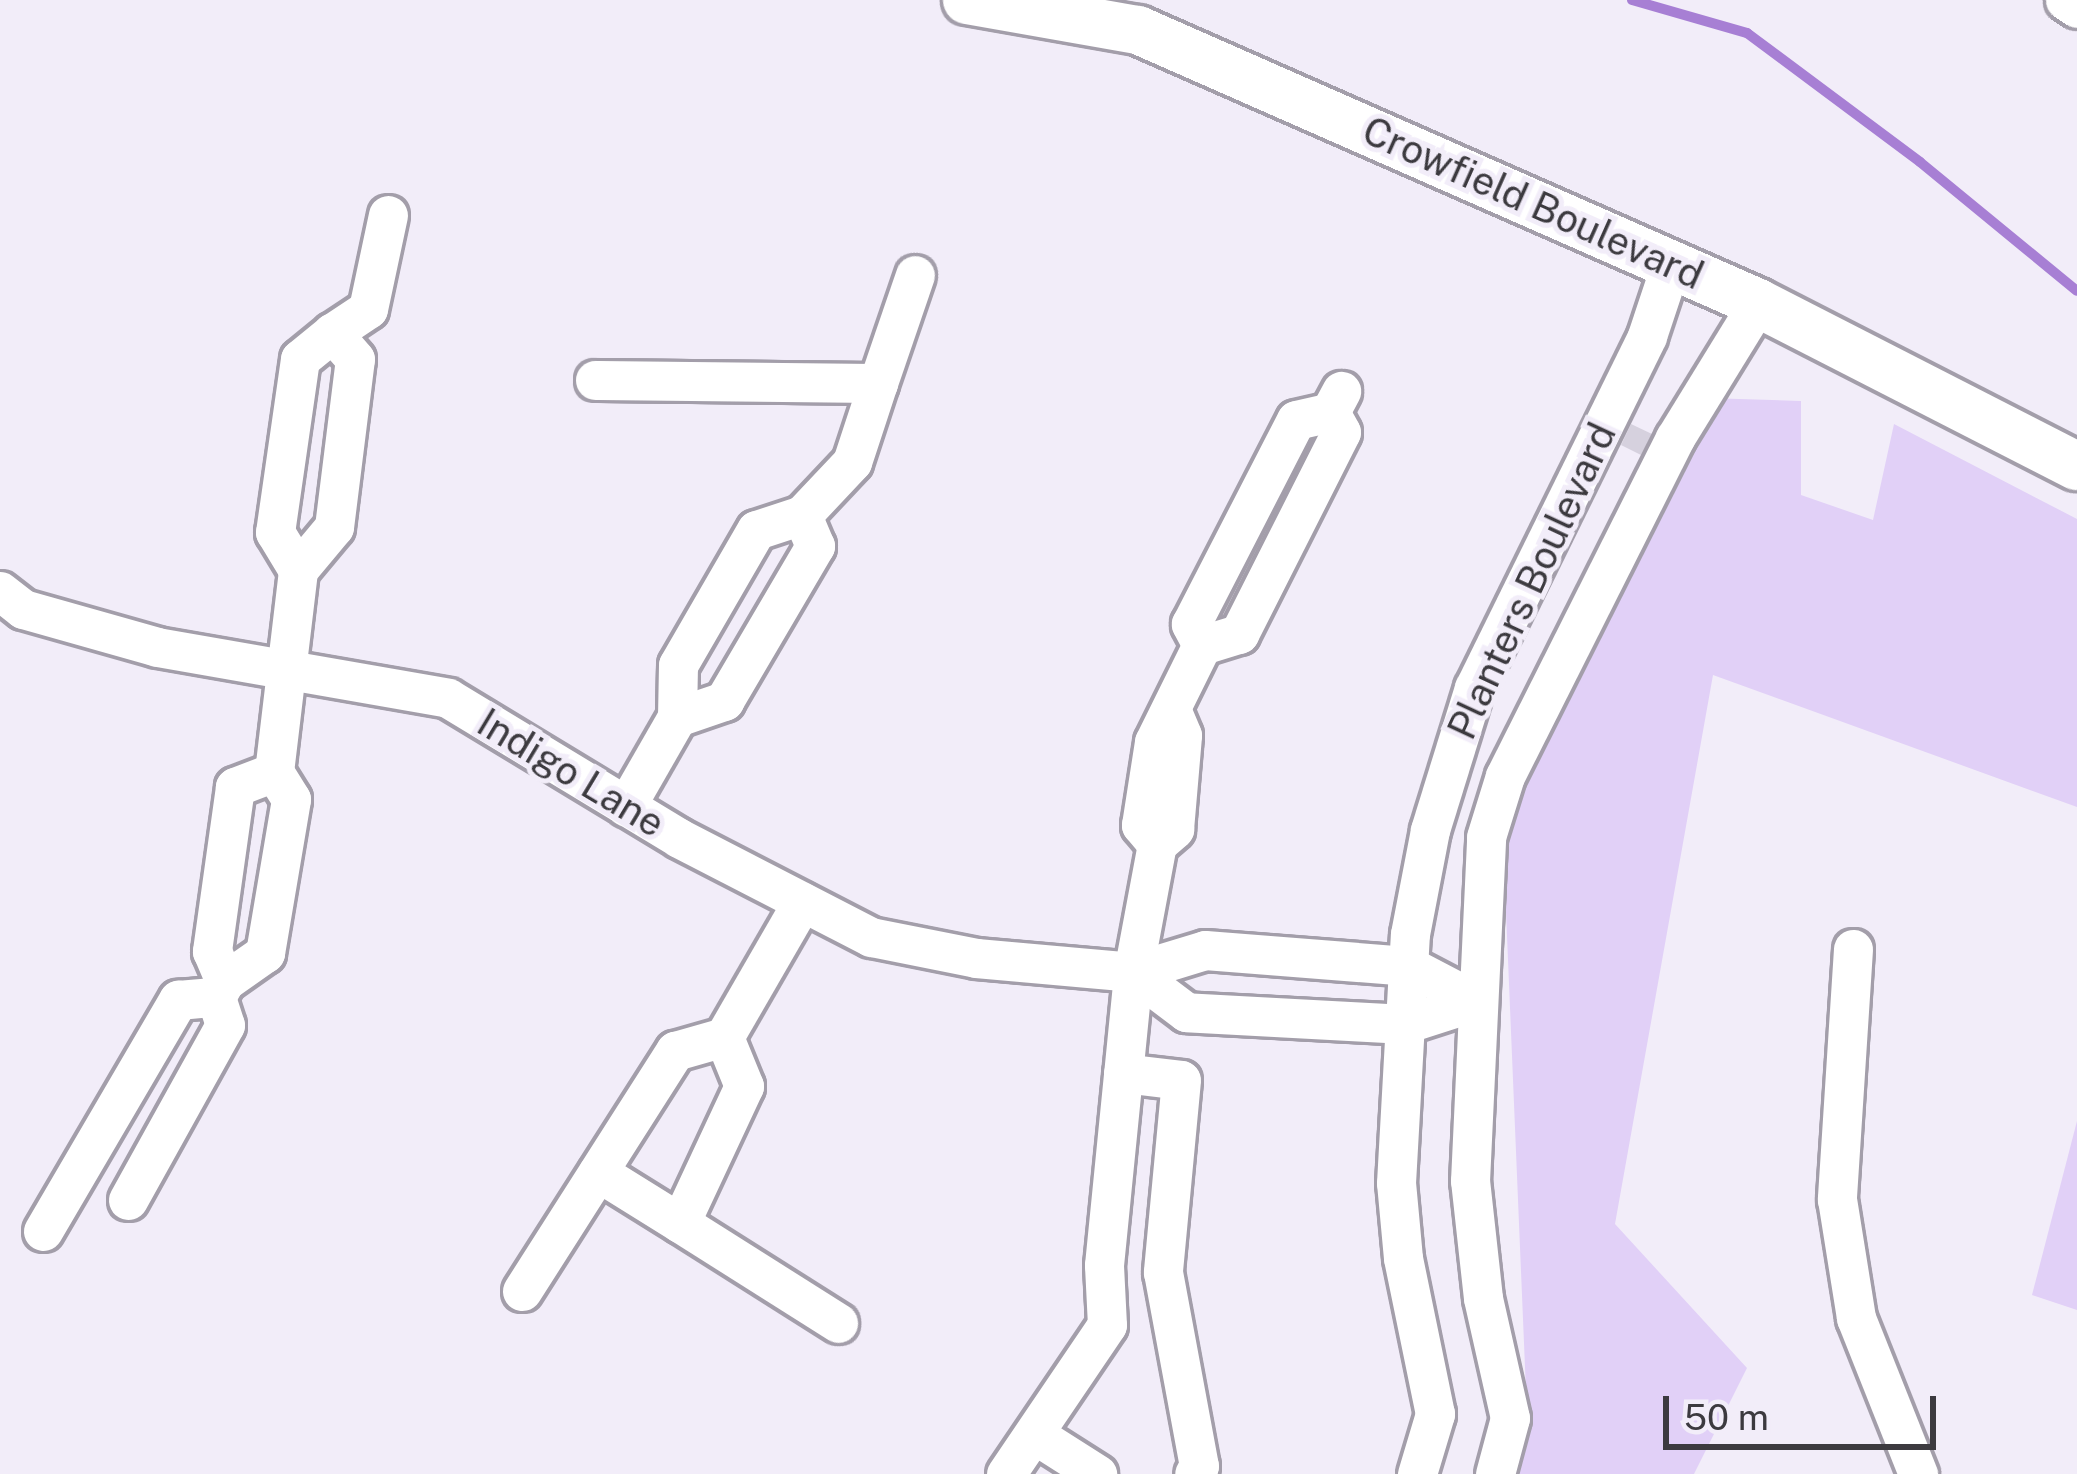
<!DOCTYPE html>
<style>
body{margin:0}
#map{position:relative;width:2077px;height:1474px;overflow:hidden;background:#f2edf9;font-family:"Public Sans",sans-serif}
div>[style]{position:absolute}
.green>*{inset:0;background:#e1d0f7}
.stream>*{height:10px;margin:-5px;padding:0 5px;transform-origin:5px;border-radius:5px;background:#a77fd4}
.building>*{inset:0;background:#d6d1de}
.roads{filter:drop-shadow(3px 0 #a39eaa) drop-shadow(-3px 0 #a39eaa) drop-shadow(0 3px #a39eaa) drop-shadow(0 -3px #a39eaa)}
.minor>*{height:39px;margin:-19.5px;padding:0 19.5px;transform-origin:19.5px;border-radius:19.5px;background:#fff}
.major>*{height:48px;margin:-24px;padding:0 24px;transform-origin:24px;border-radius:24px;background:#fff}
span{translate:-50% -50%;white-space:nowrap;text-align:center;line-height:1.15;-webkit-text-stroke:10px #f2edf9;paint-order:stroke}
.street-label{font-size:39px;color:#3c3a3f}
.scale{position:absolute;left:1663px;top:1396px;width:273px;height:54px;box-sizing:border-box;border:6px solid #3c3a3f;border-top:0;padding-left:15px;font-size:36px;line-height:42px;white-space:nowrap;color:#3c3a3f;-webkit-text-stroke:9px #f2edf9;paint-order:stroke}
</style>
<div id="map">
<div class="green">
<div style="clip-path:polygon(1707px 398px,1801px 401px,1801px 495px,1873px 520px,1894px 424px,2077px 519px,2077px 807px,1713px 675px,1615px 1224px,1747px 1368px,1694px 1474px,1513px 1474px,1528px 1439px,1502px 816px)"></div>
<div style="clip-path:polygon(2077px 1121px,2077px 1310px,2032px 1295px)"></div>
</div>
<div class="stream">
<div style="left:1632px;top:0;width:120px;rotate:16deg"></div>
<div style="left:1747px;top:33px;width:216px;rotate:36.7deg"></div>
<div style="left:1920px;top:162px;width:203px;rotate:39.4deg"></div>
</div>
<div class="building">
<div style="clip-path:polygon(1631px 424px,1652px 434px,1641px 455px,1621px 445px)"></div>
</div>
<div class="roads">
<div class="minor">
<div style="left:2065px;top:0;width:14px;rotate:34deg"></div>
<div style="left:332px;top:333px;width:43px;rotate:-33.7deg"></div>
<div style="left:368px;top:309px;width:96px;rotate:-78deg"></div>
<div style="left:595px;top:380px;width:283px;rotate:0.6deg"></div>
<div style="left:878px;top:383px;width:83px;rotate:108.2deg"></div>
<div style="left:852px;top:462px;width:73px;rotate:133.3deg"></div>
<div style="left:802px;top:515px;width:48px;rotate:161.9deg"></div>
<div style="left:756px;top:530px;width:156px;rotate:120deg"></div>
<div style="left:678px;top:665px;width:52px;rotate:91.1deg"></div>
<div style="left:677px;top:717px;width:103px;rotate:119.8deg"></div>
<div style="left:878px;top:383px;width:114px;rotate:-71.1deg"></div>
<div style="left:0;top:591px;width:29px;rotate:38deg"></div>
<div style="left:23px;top:609px;width:139px;rotate:15.8deg"></div>
<div style="left:157px;top:647px;width:295px;rotate:9.9deg"></div>
<div style="left:448px;top:698px;width:270px;rotate:31.2deg"></div>
<div style="left:679px;top:838px;width:216px;rotate:27.3deg"></div>
<div style="left:871px;top:937px;width:107px;rotate:11.3deg"></div>
<div style="left:976px;top:958px;width:158px;rotate:5.1deg"></div>
<div style="left:1133px;top:972px;width:75px;rotate:-17deg"></div>
<div style="left:1205px;top:950px;width:205px;rotate:4.5deg"></div>
<div style="left:1409px;top:966px;width:76px;rotate:27.6deg"></div>
<div style="left:1476px;top:1001px;width:75px;rotate:162.1deg"></div>
<div style="left:1405px;top:1024px;width:219px;rotate:-176.9deg"></div>
<div style="left:1186px;top:1012px;width:66px;rotate:-143deg"></div>
<div style="left:1202px;top:645px;width:24px;rotate:-118deg"></div>
<div style="left:1191px;top:624px;width:229px;rotate:-62.8deg"></div>
<div style="left:1296px;top:420px;width:35px;rotate:-13deg"></div>
<div style="left:1330px;top:412px;width:24px;rotate:-62deg"></div>
<div style="left:677px;top:717px;width:50px;rotate:-18.8deg"></div>
<div style="left:724px;top:701px;width:180px;rotate:-59.6deg"></div>
<div style="left:815px;top:546px;width:34px;rotate:-113deg"></div>
<div style="left:274px;top:772px;width:42px;rotate:159deg"></div>
<div style="left:235px;top:787px;width:166px;rotate:98deg"></div>
<div style="left:212px;top:951px;width:33px;rotate:67deg"></div>
<div style="left:225px;top:981px;width:49px;rotate:-35deg"></div>
<div style="left:265px;top:953px;width:156px;rotate:-80.4deg"></div>
<div style="left:291px;top:799px;width:32px;rotate:-122deg"></div>
<div style="left:274px;top:772px;width:203px;rotate:-83.2deg"></div>
<div style="left:298px;top:570px;width:56px;rotate:-50.1deg"></div>
<div style="left:334px;top:527px;width:169px;rotate:-82.9deg"></div>
<div style="left:355px;top:359px;width:35px;rotate:-131deg"></div>
<div style="left:332px;top:333px;width:41px;rotate:140.9deg"></div>
<div style="left:300px;top:359px;width:175px;rotate:98.2deg"></div>
<div style="left:275px;top:532px;width:44px;rotate:58.8deg"></div>
<div style="left:1157px;top:844px;width:25px;rotate:-130deg"></div>
<div style="left:1141px;top:825px;width:84px;rotate:-81.1deg"></div>
<div style="left:1154px;top:742px;width:108px;rotate:-63.7deg"></div>
<div style="left:1202px;top:645px;width:39px;rotate:-17deg"></div>
<div style="left:1239px;top:634px;width:226px;rotate:-63.2deg"></div>
<div style="left:1341px;top:432px;width:23px;rotate:-119deg"></div>
<div style="left:1853px;top:949px;width:251px;rotate:93.7deg"></div>
<div style="left:1837px;top:1199px;width:121px;rotate:80.9deg"></div>
<div style="left:1856px;top:1318px;width:168px;rotate:68.3deg"></div>
<div style="left:724px;top:1037px;width:53px;rotate:67.8deg"></div>
<div style="left:744px;top:1086px;width:151px;rotate:115deg"></div>
<div style="left:680px;top:1223px;width:187px;rotate:32.3deg"></div>
<div style="left:1123px;top:1073px;width:58px;rotate:6.9deg"></div>
<div style="left:1181px;top:1080px;width:193px;rotate:95.4deg"></div>
<div style="left:1163px;top:1272px;width:197px;rotate:79.5deg"></div>
<div style="left:1199px;top:1466px;width:9px;rotate:122deg"></div>
<div style="left:598px;top:1172px;width:97px;rotate:31.9deg"></div>
<div style="left:128px;top:1200px;width:200px;rotate:-61deg"></div>
<div style="left:225px;top:1025px;width:29px;rotate:-108deg"></div>
<div style="left:43px;top:1231px;width:268px;rotate:-59.7deg"></div>
<div style="left:178px;top:1000px;width:38px;rotate:-5deg"></div>
<div style="left:216px;top:997px;width:18px;rotate:-61deg"></div>
<div style="left:522px;top:1291px;width:285px;rotate:-57.5deg"></div>
<div style="left:675px;top:1051px;width:51px;rotate:-15.9deg"></div>
<div style="left:724px;top:1037px;width:156px;rotate:-60deg"></div>
<div style="left:1034px;top:1434px;width:75px;rotate:32.4deg"></div>
<div style="left:1006px;top:1474px;width:180px;rotate:-55.9deg"></div>
<div style="left:1107px;top:1325px;width:60px;rotate:-92.9deg"></div>
<div style="left:1104px;top:1265px;width:294px;rotate:-84.3deg"></div>
<div style="left:1133px;top:972px;width:130px;rotate:-79.4deg"></div>
<div style="left:1157px;top:844px;width:23px;rotate:-41deg"></div>
<div style="left:1174px;top:829px;width:94px;rotate:-85.1deg"></div>
<div style="left:1182px;top:735px;width:25px;rotate:-113deg"></div>
<div style="left:1417px;top:1474px;width:63px;rotate:-73.3deg"></div>
<div style="left:1435px;top:1414px;width:159px;rotate:-101.6deg"></div>
<div style="left:1403px;top:1258px;width:75px;rotate:-95.3deg"></div>
<div style="left:1396px;top:1183px;width:249px;rotate:-86.8deg"></div>
<div style="left:1410px;top:934px;width:106px;rotate:-79.1deg"></div>
<div style="left:1430px;top:830px;width:149px;rotate:-72.8deg"></div>
<div style="left:1474px;top:688px;width:392px;rotate:-63.8deg"></div>
<div style="left:1647px;top:336px;width:76px;rotate:-71.6deg"></div>
<div style="left:1495px;top:1474px;width:58px;rotate:-75deg"></div>
<div style="left:1510px;top:1418px;width:123px;rotate:-102.7deg"></div>
<div style="left:1483px;top:1298px;width:118px;rotate:-96.3deg"></div>
<div style="left:1470px;top:1181px;width:344px;rotate:-87.3deg"></div>
<div style="left:1486px;top:837px;width:64px;rotate:-72.7deg"></div>
<div style="left:1505px;top:776px;width:378px;rotate:-63.3deg"></div>
<div style="left:1675px;top:438px;width:158px;rotate:-58.4deg"></div>
</div>
<div class="major">
<div style="left:967px;top:0;width:174px;rotate:10deg"></div>
<div style="left:1138px;top:30px;width:677px;rotate:23.76deg"></div>
<div style="left:1758px;top:303px;width:358px;rotate:27.1deg"></div>
</div>
</div>
<div class="street-label">
<span style="left:1533px;top:203px;rotate:24deg">Crowfield Boulevard</span>
<span style="left:1532px;top:581px;rotate:-65deg">Planters Boulevard</span>
<span style="left:571px;top:773px;rotate:31deg">Indigo Lane</span>
</div>
<div class="scale">50 m</div>
</div>
